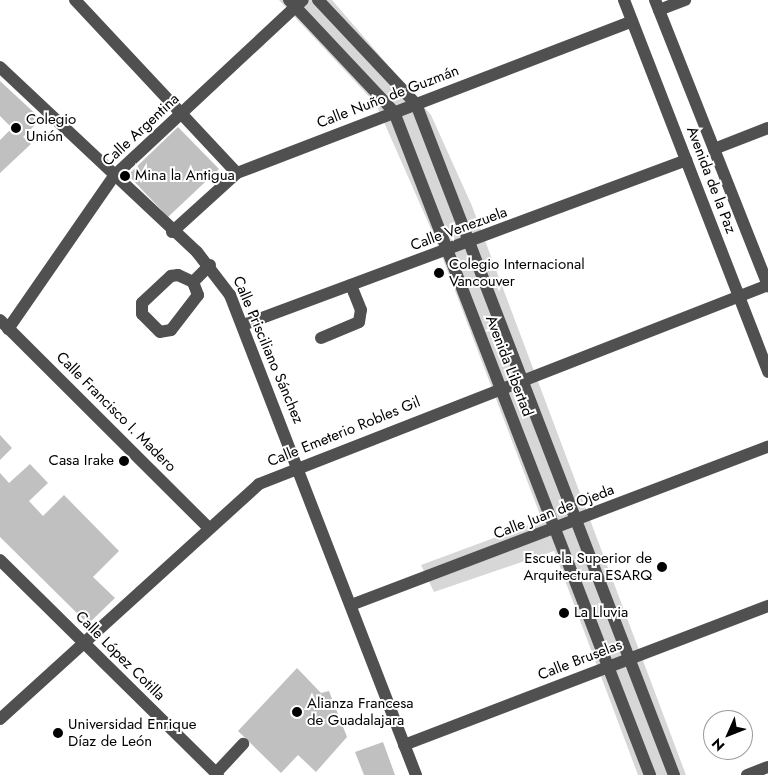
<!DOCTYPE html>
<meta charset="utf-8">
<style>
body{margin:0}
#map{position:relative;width:768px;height:775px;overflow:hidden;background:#fff;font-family:Jost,sans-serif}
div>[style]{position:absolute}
.green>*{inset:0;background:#d7d7d7}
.building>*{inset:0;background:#c0c0c0}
.minor>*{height:12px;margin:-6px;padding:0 6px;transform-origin:6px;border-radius:6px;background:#505050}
.dots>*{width:14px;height:14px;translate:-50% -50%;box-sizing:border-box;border:2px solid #fff;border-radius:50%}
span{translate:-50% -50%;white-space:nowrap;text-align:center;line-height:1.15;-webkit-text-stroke:4px #fff;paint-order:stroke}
.street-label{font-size:15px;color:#000}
.poi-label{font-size:15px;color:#000}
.left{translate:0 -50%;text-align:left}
.right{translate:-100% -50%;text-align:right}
.north{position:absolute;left:703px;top:710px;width:50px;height:50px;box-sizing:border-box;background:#fff;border:1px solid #999;border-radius:50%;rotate:226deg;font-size:14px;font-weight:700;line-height:20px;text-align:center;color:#000}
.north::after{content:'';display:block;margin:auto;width:18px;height:22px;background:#000;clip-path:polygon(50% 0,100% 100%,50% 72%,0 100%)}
</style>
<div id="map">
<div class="green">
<div style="clip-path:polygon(279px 0,332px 0,431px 115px,472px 206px,686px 775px,638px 775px,554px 551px,434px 592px,421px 565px,542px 520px,435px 238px,376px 104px)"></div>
</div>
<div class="building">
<div style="clip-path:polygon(0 81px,41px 119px,23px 137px,31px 144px,0 173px,0 140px,12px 128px,0 116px)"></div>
<div style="clip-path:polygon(178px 127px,219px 169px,168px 217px,128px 175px)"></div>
<div style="clip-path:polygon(0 435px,12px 448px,0 460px)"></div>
<div style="clip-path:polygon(30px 464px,48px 483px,29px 501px,43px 516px,64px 495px,119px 551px,93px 577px,115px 598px,88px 624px,0 537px,0 473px,9px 483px)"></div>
<div style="clip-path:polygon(297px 668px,321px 693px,329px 691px,347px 737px,316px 772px,298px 755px,281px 773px,238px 731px)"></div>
<div style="clip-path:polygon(383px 742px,395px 775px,364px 775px,355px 752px)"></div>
</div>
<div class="minor">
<div style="left:75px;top:0;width:237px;rotate:46.9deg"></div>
<div style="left:289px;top:0;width:154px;rotate:46.8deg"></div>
<div style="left:394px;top:112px;width:711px;rotate:68.89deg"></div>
<div style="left:318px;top:0;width:143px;rotate:46.7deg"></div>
<div style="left:416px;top:104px;width:719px;rotate:68.97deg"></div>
<div style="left:624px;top:0;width:399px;rotate:68.8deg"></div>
<div style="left:655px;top:0;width:308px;rotate:68.4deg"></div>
<div style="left:659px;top:10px;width:28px;rotate:-21deg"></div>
<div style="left:0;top:67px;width:270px;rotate:43.2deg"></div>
<div style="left:197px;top:252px;width:54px;rotate:52.5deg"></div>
<div style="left:230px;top:295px;width:515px;rotate:68.82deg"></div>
<div style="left:714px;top:149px;width:58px;rotate:-21.3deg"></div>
<div style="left:172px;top:232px;width:88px;rotate:-42.2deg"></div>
<div style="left:237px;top:173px;width:423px;rotate:-21deg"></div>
<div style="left:178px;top:275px;width:17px;rotate:25deg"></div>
<div style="left:193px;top:282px;width:14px;rotate:69deg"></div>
<div style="left:198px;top:295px;width:44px;rotate:127.6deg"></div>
<div style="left:171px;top:330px;width:11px;rotate:170deg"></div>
<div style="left:160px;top:332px;width:25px;rotate:-135deg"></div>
<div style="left:142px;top:314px;width:11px;rotate:-90deg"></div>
<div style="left:142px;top:303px;width:40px;rotate:-43deg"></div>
<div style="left:171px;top:276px;width:7px;rotate:-8deg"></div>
<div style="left:193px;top:282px;width:24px;rotate:-45deg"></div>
<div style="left:0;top:320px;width:293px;rotate:44.9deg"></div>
<div style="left:243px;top:325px;width:473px;rotate:-20.4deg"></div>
<div style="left:8px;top:329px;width:186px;rotate:-55.3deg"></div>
<div style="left:114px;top:176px;width:258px;rotate:-43deg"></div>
<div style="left:321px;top:338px;width:41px;rotate:-22.8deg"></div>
<div style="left:359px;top:322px;width:12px;rotate:-81deg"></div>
<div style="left:361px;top:310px;width:27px;rotate:-112deg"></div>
<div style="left:0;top:560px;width:306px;rotate:44.6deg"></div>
<div style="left:351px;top:605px;width:446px;rotate:-20.8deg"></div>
<div style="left:0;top:719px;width:350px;rotate:-42.2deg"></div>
<div style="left:259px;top:484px;width:547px;rotate:-21.35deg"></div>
<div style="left:404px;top:745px;width:390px;rotate:-20.9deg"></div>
<div style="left:216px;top:773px;width:40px;rotate:-47deg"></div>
<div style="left:747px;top:775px;width:22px;rotate:-21deg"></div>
</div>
<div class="dots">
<div style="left:16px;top:128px;background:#000"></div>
<div style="left:125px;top:176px;background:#000"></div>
<div style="left:439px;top:273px;background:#000"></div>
<div style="left:124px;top:461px;background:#000"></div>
<div style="left:662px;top:567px;background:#000"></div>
<div style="left:564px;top:613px;background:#000"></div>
<div style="left:297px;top:712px;background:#000"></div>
<div style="left:58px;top:733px;background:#000"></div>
</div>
<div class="street-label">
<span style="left:388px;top:97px;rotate:-21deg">Calle Nuño de Guzmán</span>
<span style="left:141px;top:130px;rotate:-43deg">Calle Argentina</span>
<span style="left:711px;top:180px;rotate:69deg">Avenida de la Paz</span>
<span style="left:459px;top:229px;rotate:-20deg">Calle Venezuela</span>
<span style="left:268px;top:350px;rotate:67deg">Calle Prisciliano Sánchez</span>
<span style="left:509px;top:366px;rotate:69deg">Avenida Libertad</span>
<span style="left:116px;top:412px;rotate:45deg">Calle Francisco I. Madero</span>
<span style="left:344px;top:432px;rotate:-22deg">Calle Emeterio Robles Gil</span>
<span style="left:554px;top:512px;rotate:-21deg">Calle Juan de Ojeda</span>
<span style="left:120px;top:656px;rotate:45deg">Calle López Cotilla</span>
<span style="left:580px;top:660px;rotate:-21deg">Calle Bruselas</span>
</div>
<div class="poi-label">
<span class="left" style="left:26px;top:128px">Colegio<br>Unión</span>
<span class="left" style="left:135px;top:176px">Mina la Antigua</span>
<span class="left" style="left:449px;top:273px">Colegio Internacional<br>Vancouver</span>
<span class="right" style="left:114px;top:461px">Casa Irake</span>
<span class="right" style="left:652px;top:567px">Escuela Superior de<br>Arquitectura ESARQ</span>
<span class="left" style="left:574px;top:613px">La Lluvia</span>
<span class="left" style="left:307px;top:712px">Alianza Francesa<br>de Guadalajara</span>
<span class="left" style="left:68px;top:733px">Universidad Enrique<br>Díaz de León</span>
</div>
<div class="north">N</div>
</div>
